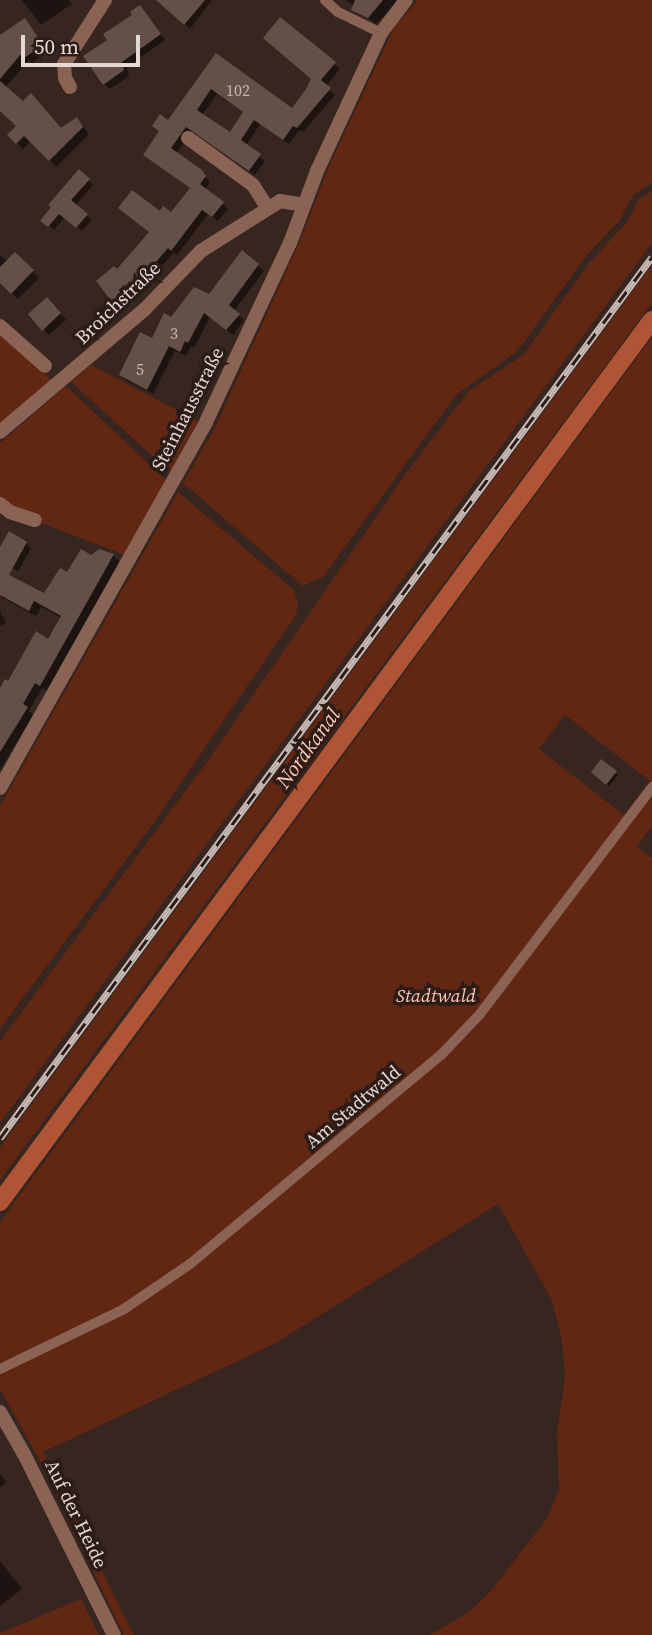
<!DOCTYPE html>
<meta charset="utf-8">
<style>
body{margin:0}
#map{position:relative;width:652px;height:1635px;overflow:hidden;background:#372620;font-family:"Source Serif 4",serif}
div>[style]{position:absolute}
.green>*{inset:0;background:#612713}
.shadow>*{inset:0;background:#0007}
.canal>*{height:18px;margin:-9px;padding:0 9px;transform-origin:9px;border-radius:9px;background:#af5434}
.building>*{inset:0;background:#645049}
.service>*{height:10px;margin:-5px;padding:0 5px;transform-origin:5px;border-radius:5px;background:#8b6355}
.minor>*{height:14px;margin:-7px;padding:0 7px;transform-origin:7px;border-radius:7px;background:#8b6355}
.rail>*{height:7px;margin-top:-3.5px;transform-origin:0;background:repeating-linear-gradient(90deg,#2d1c16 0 13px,#c6bab5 0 26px);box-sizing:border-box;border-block:2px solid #c6bab5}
span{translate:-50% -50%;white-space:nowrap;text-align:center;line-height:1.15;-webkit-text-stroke:7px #2d1c16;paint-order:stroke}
.number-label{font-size:16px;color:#c4b7b1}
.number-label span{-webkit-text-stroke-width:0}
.street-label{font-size:19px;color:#e4d9d4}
.park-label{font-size:19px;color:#f9c6b5;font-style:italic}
.water-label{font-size:21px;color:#fcc9b8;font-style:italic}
.scale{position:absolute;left:21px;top:35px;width:119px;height:32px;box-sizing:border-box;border:4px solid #e4d9d4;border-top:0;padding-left:9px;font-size:21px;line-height:24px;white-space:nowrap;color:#e4d9d4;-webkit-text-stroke:5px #2d1c16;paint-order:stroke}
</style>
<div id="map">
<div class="green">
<div style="clip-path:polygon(418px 0,652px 0,652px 183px,633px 195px,620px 220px,586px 256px,524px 342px,513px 354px,456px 395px,323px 577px,303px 586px,183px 483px,214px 430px,300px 241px,330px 164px,394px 28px)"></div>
<div style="clip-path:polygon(652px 191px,652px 243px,0 1123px,0 1041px,209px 759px,407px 472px,469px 391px,523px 355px,590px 262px,627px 222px,639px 199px)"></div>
<div style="clip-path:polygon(652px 265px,652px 303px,0 1180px,0 1147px)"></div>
<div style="clip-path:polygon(0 332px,52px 380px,0 423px)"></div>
<div style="clip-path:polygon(evenodd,652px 337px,652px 826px,637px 846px,652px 858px,652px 1635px,430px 1635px,469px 1612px,490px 1592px,546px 1520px,559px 1489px,557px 1432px,565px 1377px,562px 1341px,552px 1300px,498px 1204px,274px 1344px,43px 1452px,134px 1635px,124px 1635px,37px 1455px,0 1389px,0 1222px,652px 337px,565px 715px,650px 781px,624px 815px,539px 749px,565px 715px)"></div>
<div style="clip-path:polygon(91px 365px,198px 421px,170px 472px,71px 382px)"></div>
<div style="clip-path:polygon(66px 386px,166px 480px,125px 555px,41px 523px,42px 519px,12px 507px,0 497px,0 443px)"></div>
<div style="clip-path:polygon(178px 492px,294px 590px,298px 604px,296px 615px,152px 825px,0 1029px,0 806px)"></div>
<div style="clip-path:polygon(81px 1599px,99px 1635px,0 1635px,0 1633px)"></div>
</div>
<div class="shadow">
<div style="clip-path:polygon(22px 0,69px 0,72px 4px,41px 25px)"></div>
<div style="clip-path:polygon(167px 0,212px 0,190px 29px,164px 4px)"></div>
<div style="clip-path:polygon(346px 0,399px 0,376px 24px)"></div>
<div style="clip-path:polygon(145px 13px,165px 40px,127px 67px,129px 76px,110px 89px,104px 84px)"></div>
<div style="clip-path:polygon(evenodd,280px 20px,340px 69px,326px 86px,335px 95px,303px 132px,299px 130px,289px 144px,260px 124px,246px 146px,265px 161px,255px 175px,192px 131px,176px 154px,207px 178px,210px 182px,205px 190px,228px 209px,218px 221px,208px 214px,177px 255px,174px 252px,148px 282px,151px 286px,120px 308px,98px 281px,117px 272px,150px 233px,160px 213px,172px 215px,191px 189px,151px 160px,168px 122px,217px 56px,293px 110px,313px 80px,280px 20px,217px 94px,244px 113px,230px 134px,202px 115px,217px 94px)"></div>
<div style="clip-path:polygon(31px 27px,48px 52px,32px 63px,29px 60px,5px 88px,62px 129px,77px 119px,89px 134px,56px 167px,31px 141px,23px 149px,9px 135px,18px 126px,0 110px,0 38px)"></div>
<div style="clip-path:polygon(88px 180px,93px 185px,75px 206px,92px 220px,82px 231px,65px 217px,54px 230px,48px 225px)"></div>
<div style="clip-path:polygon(242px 253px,264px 271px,234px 311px,244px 320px,233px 335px,210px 317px,194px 348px,191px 346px,186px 356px,175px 351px,153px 394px,127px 381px,121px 375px,172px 319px,209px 296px)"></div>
<div style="clip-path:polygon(15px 254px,39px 278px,18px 299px,0 282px,0 255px,8px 262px)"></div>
<div style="clip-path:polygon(53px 305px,66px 320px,49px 335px,43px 329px)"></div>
<div style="clip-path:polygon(26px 543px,31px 548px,18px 571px,0 561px,0 550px)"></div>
<div style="clip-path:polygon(99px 551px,113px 555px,120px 562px,47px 691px,42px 688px,29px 711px,33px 715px,0 770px,0 700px,49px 641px,62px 618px,41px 607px,36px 616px,1px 597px,0 581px,45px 596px)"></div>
<div style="clip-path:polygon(0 611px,6px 623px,0 626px)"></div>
<div style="clip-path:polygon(593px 772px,616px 772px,618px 775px,609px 786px)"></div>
<div style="clip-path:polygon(0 1474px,6px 1482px,0 1487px)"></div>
<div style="clip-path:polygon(0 1561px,22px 1589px,0 1606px)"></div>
</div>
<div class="canal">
<div style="left:0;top:1202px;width:1097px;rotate:-53.53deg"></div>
</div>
<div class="building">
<div style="clip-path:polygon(156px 0,205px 0,184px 25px)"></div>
<div style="clip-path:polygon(355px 0,383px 0,368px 18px,351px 10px)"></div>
<div style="clip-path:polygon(140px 5px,161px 34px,122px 62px,124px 70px,103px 85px,83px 56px,107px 40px,103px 34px,132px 15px,130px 12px)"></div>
<div style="clip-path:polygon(evenodd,280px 17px,336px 62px,321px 80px,331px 88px,297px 128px,293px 126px,283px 140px,254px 120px,241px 140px,261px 154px,249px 171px,186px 127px,171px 148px,202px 170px,206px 176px,200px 184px,224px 202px,212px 217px,202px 210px,171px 251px,168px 248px,144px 276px,147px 280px,113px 303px,96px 281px,114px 266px,117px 269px,149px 232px,118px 208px,132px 190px,160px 211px,163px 206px,171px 212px,190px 188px,143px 155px,159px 131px,152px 126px,160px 114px,168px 120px,216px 53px,292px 108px,306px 89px,311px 79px,263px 38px,280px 17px,211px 89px,243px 112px,230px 132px,197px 110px,211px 89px)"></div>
<div style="clip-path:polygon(25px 18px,43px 45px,24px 58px,21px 54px,0 79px,0 35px)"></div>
<div style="clip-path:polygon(0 81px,23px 101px,31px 93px,61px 128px,77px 117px,83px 127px,49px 161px,24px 136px,16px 144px,7px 135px,16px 126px,0 111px)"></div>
<div style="clip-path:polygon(79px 169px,90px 179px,71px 200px,88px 214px,76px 228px,59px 214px,48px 227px,40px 221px,51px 207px,48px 205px)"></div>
<div style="clip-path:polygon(242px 250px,259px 264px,229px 305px,240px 314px,226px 330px,204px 313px,188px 343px,185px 341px,180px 352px,169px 346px,147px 390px,119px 375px,140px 332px,152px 338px,164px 313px,171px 317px,194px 287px,209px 294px)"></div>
<div style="clip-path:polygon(15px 252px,34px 270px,11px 294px,0 283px,0 267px)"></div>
<div style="clip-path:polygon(47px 297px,61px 313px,42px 331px,28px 314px)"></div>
<div style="clip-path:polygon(9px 531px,27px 542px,9px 575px,44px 593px,60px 568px,67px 572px,81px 549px,91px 555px,99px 549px,114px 554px,40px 686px,35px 683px,23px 704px,28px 707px,0 752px,0 688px,5px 679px,8px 681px,36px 631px,48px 639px,61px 616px,34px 601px,29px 611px,0 595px,0 547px)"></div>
<div style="clip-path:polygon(601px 759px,617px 771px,606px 785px,591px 772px)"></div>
</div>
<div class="service">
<div style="left:325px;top:0;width:18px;rotate:43deg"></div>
<div style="left:338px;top:12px;width:48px;rotate:26deg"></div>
<div style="left:0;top:1369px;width:138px;rotate:-25.8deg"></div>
<div style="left:124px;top:1309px;width:80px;rotate:-34.3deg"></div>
<div style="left:190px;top:1264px;width:327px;rotate:-39.8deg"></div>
<div style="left:441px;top:1055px;width:57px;rotate:-46.4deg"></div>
<div style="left:480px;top:1014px;width:285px;rotate:-52.8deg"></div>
</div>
<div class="minor">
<div style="left:70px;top:87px;width:10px;rotate:-119deg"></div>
<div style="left:65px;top:78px;width:14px;rotate:-94deg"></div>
<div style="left:64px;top:64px;width:76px;rotate:-57.4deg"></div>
<div style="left:188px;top:138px;width:80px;rotate:35.9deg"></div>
<div style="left:253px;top:185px;width:26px;rotate:58deg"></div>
<div style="left:0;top:326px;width:60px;rotate:41.6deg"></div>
<div style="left:0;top:432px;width:190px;rotate:-40.3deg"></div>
<div style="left:145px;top:309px;width:81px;rotate:-46deg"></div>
<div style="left:201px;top:251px;width:93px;rotate:-32.3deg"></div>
<div style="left:280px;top:201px;width:24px;rotate:9deg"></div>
<div style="left:0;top:504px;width:13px;rotate:39deg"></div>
<div style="left:10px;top:512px;width:26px;rotate:18deg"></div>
<div style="left:0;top:788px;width:420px;rotate:-60.6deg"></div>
<div style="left:206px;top:422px;width:198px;rotate:-64.9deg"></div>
<div style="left:290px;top:243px;width:77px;rotate:-69.4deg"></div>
<div style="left:317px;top:171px;width:152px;rotate:-65.1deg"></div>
<div style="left:381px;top:33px;width:41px;rotate:-52.9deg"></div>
<div style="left:0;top:1412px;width:48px;rotate:60.3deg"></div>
<div style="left:24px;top:1454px;width:202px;rotate:63.6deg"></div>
</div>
<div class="rail">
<div style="left:0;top:1138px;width:1096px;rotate:-53.5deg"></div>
</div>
<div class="number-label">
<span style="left:238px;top:90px">102</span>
<span style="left:174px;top:333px">3</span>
<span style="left:140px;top:369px">5</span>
</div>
<div class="street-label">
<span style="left:118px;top:303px;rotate:-44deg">Broichstraße</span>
<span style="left:188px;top:409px;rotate:-63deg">Steinhausstraße</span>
<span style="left:353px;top:1107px;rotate:-40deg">Am Stadtwald</span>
<span style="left:76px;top:1514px;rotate:64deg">Auf der Heide</span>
</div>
<div class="park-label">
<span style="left:436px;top:996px">Stadtwald</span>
</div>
<div class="water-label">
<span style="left:308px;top:748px;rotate:-54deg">Nordkanal</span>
</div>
<div class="scale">50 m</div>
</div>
